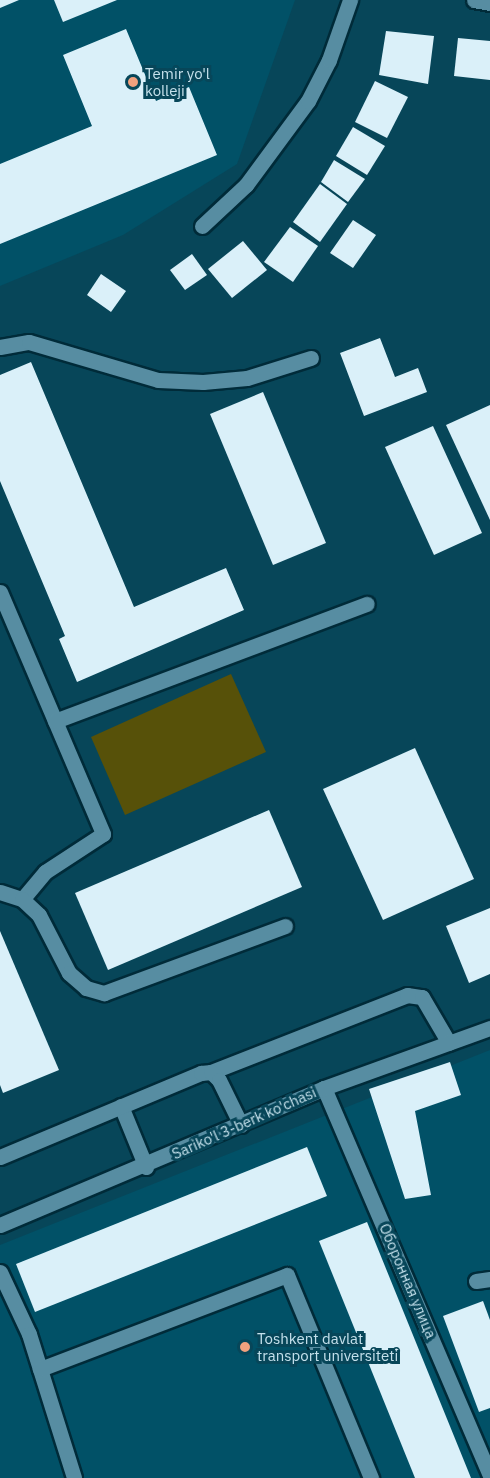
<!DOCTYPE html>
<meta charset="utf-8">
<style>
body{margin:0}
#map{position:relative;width:490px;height:1478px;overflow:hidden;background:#074659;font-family:"IBM Plex Sans",sans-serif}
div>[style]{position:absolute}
.built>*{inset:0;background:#015167}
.green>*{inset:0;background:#575109}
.building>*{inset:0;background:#daf0f9}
.roads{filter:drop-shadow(2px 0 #002b39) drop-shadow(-2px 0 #002b39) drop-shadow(0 2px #002b39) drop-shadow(0 -2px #002b39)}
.minor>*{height:15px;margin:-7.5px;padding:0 7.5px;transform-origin:7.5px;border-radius:7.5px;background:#578da2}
.dots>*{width:16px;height:16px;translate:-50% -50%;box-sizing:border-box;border:3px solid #074659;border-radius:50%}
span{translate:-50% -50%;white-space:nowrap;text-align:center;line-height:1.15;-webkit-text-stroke:6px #074659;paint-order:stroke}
.poi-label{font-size:15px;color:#c5e1ec}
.left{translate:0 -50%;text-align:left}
.street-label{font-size:15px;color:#c5e1ec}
</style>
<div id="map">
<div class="built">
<div style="clip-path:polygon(0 0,295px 0,237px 164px,123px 235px,0 286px)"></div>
<div style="clip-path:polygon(490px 1050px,490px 1449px,479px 1454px,487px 1478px,0 1478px,0 1245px)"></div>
</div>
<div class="green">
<div style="clip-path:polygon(231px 674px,266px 752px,125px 815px,91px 737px)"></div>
</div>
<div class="building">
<div style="clip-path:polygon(0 0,19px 0,0 8px)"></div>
<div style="clip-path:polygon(54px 0,117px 0,63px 22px)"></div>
<div style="clip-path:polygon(126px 29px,156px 101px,189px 87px,217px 155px,0 244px,0 164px,92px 126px,63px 55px)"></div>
<div style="clip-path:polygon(386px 31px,434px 36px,428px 84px,379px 75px)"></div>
<div style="clip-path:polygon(458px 38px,490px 41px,490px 80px,454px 76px)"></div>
<div style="clip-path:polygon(375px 81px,408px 97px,387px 138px,355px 122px)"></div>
<div style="clip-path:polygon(353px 127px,385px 146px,367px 175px,336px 156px)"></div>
<div style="clip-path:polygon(334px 160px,365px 179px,348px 202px,321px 182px)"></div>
<div style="clip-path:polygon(320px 184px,347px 204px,320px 242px,293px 222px)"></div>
<div style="clip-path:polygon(353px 220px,376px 235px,353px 268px,330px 253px)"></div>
<div style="clip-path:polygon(290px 227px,318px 246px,293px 282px,264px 262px)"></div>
<div style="clip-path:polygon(243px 241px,267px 270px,232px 298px,208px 269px)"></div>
<div style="clip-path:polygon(192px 254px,207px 275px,185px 290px,170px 270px)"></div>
<div style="clip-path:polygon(101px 274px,126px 291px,111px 312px,87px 295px)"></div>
<div style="clip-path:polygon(380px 338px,395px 377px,418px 368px,427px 392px,364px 416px,340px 353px)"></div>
<div style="clip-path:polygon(31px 362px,134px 607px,226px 568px,244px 610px,77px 682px,59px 639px,65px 636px,0 481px,0 375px)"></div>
<div style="clip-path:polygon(263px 392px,326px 543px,273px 565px,210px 414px)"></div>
<div style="clip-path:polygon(490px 405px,490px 520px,446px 425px)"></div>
<div style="clip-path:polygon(433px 426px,482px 533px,434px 555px,385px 447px)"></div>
<div style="clip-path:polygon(415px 748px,474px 879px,383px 920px,323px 789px)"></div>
<div style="clip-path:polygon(269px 810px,302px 887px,108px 970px,75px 893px)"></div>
<div style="clip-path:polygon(490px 908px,490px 974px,469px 983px,446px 926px)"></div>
<div style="clip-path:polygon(0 931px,59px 1070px,3px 1093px,0 1085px)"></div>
<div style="clip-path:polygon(450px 1062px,461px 1095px,415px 1111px,431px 1195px,405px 1199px,369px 1089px)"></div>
<div style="clip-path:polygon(307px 1147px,327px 1196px,35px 1312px,16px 1264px)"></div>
<div style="clip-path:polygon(367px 1222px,471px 1478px,415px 1478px,319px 1241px)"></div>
<div style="clip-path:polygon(483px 1301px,490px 1320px,490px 1408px,479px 1412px,443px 1316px)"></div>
</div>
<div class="roads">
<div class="minor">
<div style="left:474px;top:0;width:16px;rotate:11deg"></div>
<div style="left:202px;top:226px;width:60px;rotate:-43deg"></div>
<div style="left:246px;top:185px;width:104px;rotate:-53.6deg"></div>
<div style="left:308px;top:101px;width:46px;rotate:-62.9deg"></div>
<div style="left:329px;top:60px;width:64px;rotate:-70.7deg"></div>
<div style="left:0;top:347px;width:29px;rotate:-10deg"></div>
<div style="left:29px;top:342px;width:134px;rotate:16.4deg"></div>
<div style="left:158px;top:380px;width:45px;rotate:2.5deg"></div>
<div style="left:203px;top:382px;width:44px;rotate:-5.2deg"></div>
<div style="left:247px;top:378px;width:67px;rotate:-17.4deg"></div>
<div style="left:0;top:592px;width:263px;rotate:66.9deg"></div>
<div style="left:103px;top:834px;width:69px;rotate:146.8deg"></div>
<div style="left:45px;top:872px;width:35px;rotate:130deg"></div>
<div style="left:55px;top:721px;width:333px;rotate:-20.6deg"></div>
<div style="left:0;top:892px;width:23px;rotate:18deg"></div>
<div style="left:22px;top:899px;width:23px;rotate:43deg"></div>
<div style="left:39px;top:915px;width:65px;rotate:62.7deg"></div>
<div style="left:69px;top:973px;width:23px;rotate:41deg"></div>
<div style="left:86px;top:988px;width:19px;rotate:16deg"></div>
<div style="left:104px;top:993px;width:193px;rotate:-20.3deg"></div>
<div style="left:211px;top:1072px;width:211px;rotate:-21.4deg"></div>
<div style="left:407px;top:995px;width:15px;rotate:8deg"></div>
<div style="left:422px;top:997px;width:53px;rotate:59.6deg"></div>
<div style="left:324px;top:1088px;width:421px;rotate:66.8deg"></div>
<div style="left:121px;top:1106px;width:66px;rotate:67.7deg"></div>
<div style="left:0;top:1157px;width:218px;rotate:-22.7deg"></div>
<div style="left:201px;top:1073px;width:10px;rotate:-6deg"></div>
<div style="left:211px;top:1072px;width:11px;rotate:45deg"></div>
<div style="left:219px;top:1080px;width:50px;rotate:63.9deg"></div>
<div style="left:0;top:1225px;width:352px;rotate:-22.9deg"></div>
<div style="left:324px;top:1088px;width:177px;rotate:-19.9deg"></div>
<div style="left:0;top:1272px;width:68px;rotate:64.9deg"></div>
<div style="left:29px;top:1334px;width:151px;rotate:72.6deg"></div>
<div style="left:476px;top:1281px;width:14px;rotate:-8deg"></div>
<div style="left:40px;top:1369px;width:264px;rotate:-20.8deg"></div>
<div style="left:287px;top:1275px;width:220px;rotate:67.5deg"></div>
</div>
</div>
<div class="dots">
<div style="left:133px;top:82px;background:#f2a17e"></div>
<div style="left:245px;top:1347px;background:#f2a17e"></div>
</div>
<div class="poi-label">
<span class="left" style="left:145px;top:82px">Temir yo'l<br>kolleji</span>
<span class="left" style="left:257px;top:1347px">Toshkent davlat<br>transport universiteti</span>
</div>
<div class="street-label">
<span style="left:244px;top:1123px;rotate:-24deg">Sariko'l 3-berk ko'chasi</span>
<span style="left:408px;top:1281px;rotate:67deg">Оборонная улица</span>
</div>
</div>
